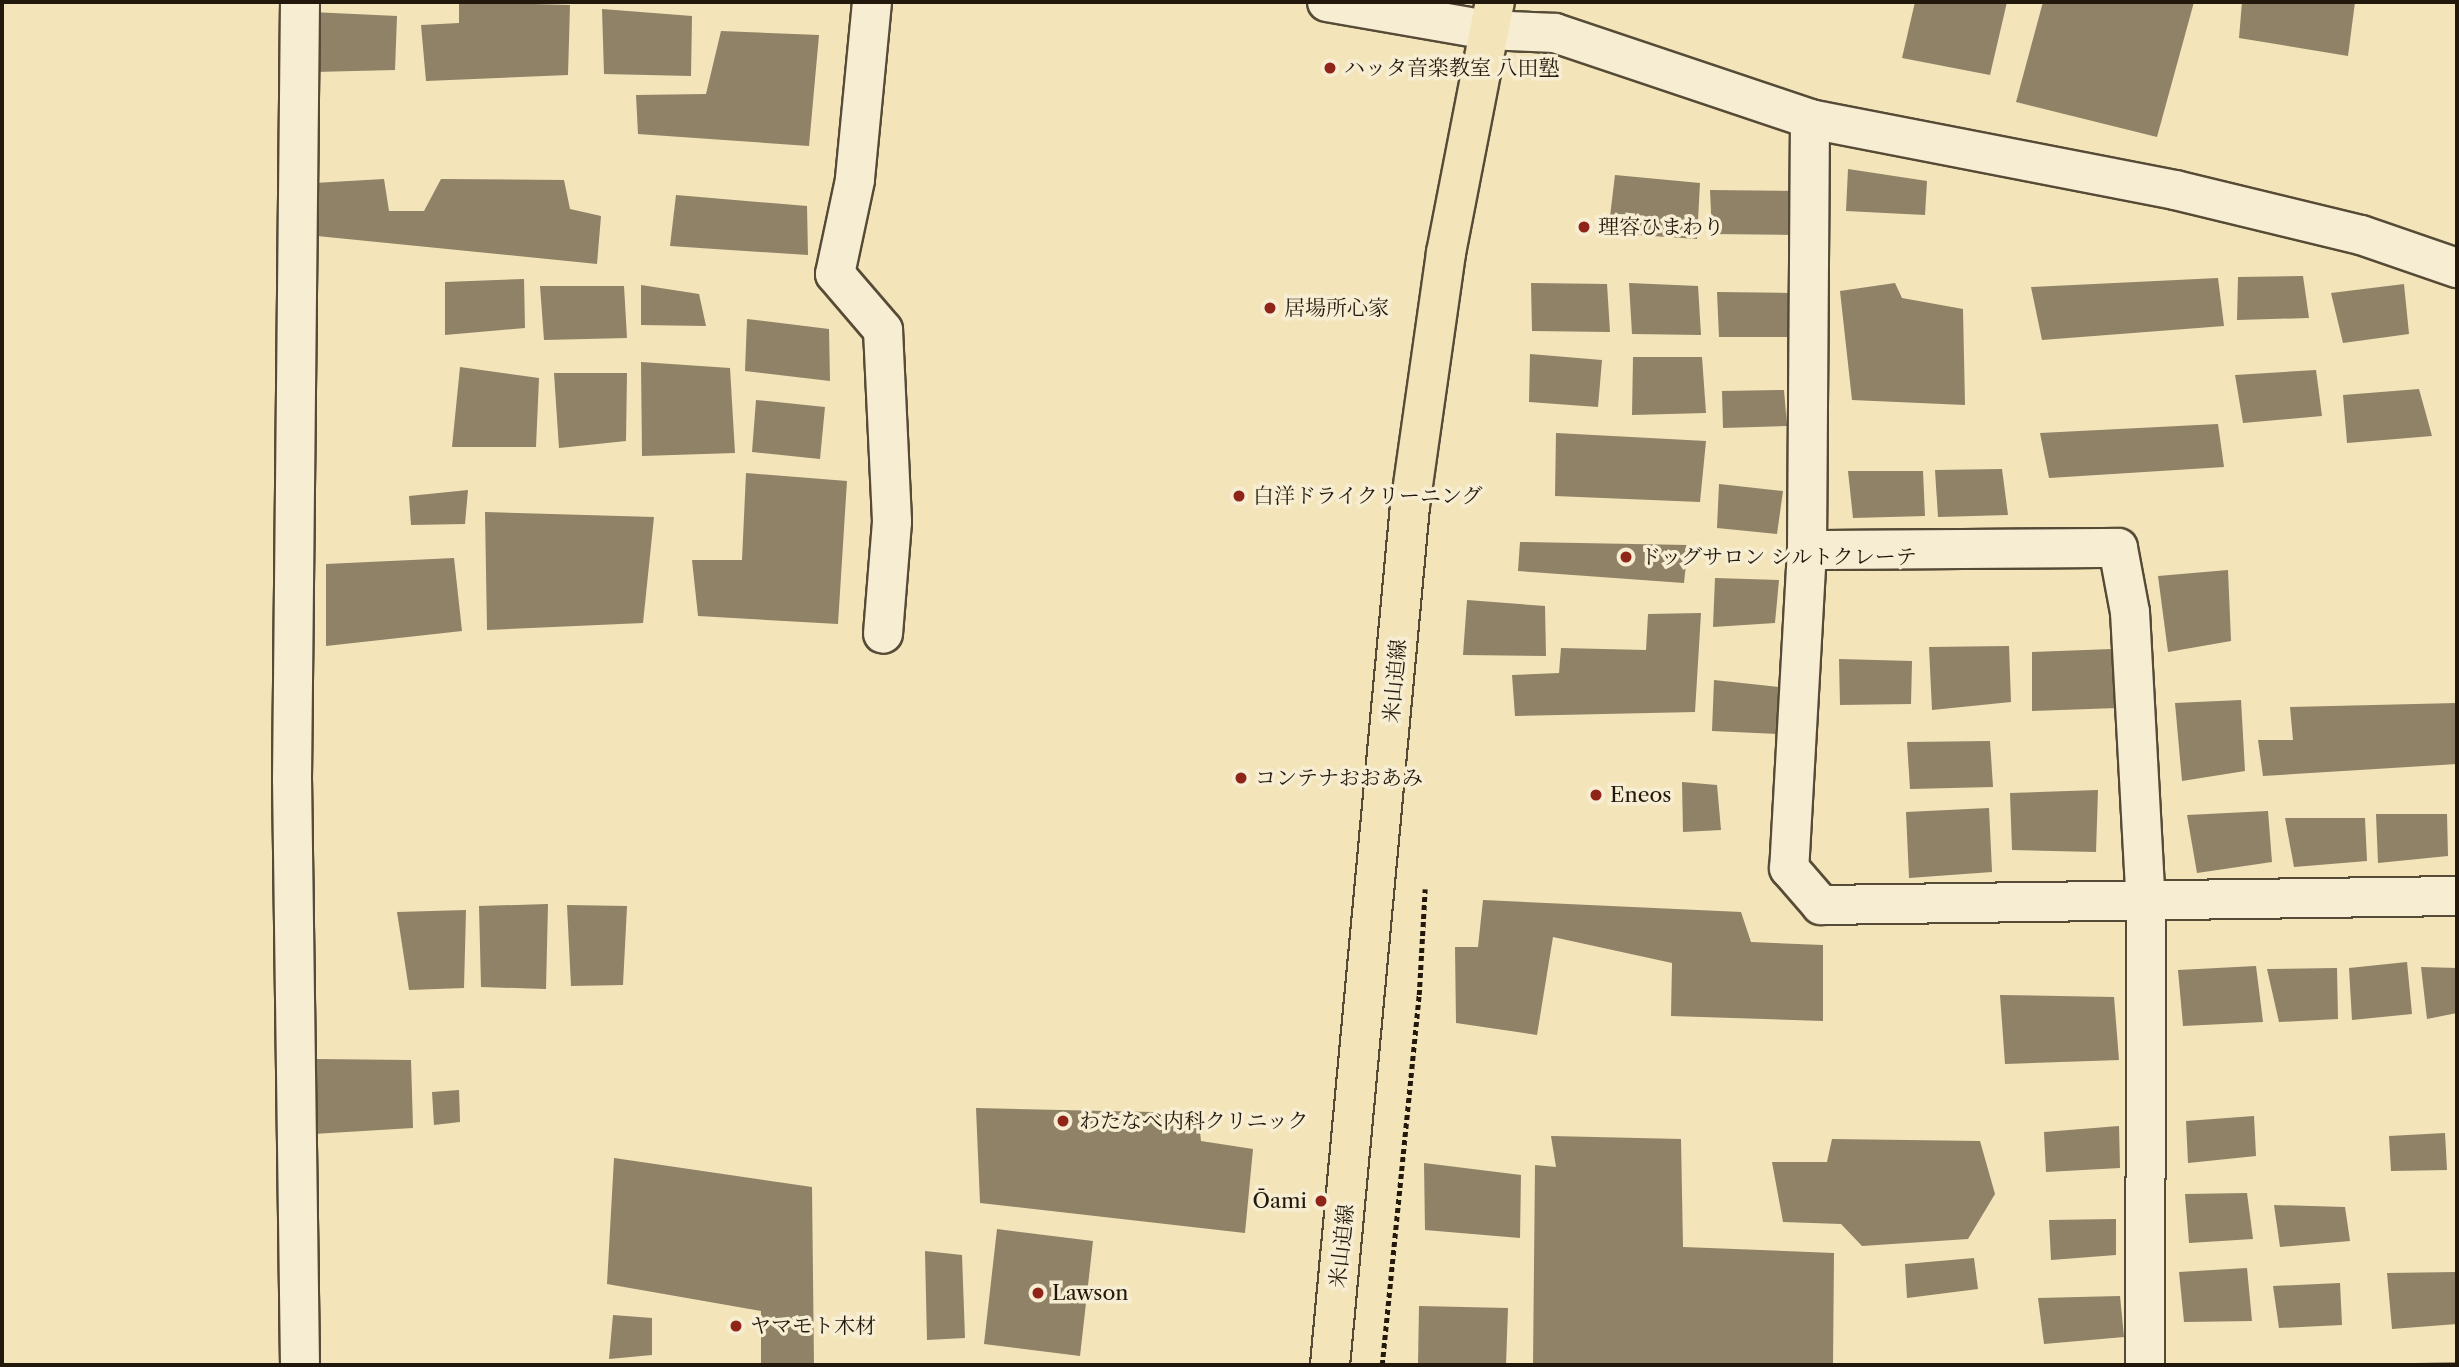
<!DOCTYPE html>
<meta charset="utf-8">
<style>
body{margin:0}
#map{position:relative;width:2459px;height:1367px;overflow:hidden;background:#f3e4b9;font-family:"Libre Caslon Text","Noto Serif JP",serif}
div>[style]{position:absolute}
.building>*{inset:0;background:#8f8266}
.path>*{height:4.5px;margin-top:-2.25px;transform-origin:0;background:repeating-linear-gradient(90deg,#22180c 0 5px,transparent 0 8.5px)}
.roads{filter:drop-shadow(2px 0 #564b37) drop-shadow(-2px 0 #564b37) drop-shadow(0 2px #564b37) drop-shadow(0 -2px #564b37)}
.minor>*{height:38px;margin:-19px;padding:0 19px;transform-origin:19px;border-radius:19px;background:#f7edd2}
.major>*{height:38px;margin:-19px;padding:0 19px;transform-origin:19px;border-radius:19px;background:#f3e4b9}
.dots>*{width:19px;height:19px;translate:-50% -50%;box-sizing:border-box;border:4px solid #f7edd2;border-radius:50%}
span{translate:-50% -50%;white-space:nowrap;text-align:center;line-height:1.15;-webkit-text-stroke:7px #f7edd2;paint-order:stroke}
.poi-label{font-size:21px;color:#22180c}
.left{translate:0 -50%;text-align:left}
.right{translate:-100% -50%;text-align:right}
.street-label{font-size:21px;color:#22180c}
.frame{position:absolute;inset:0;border:4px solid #22180c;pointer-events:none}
</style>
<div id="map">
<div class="building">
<div style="clip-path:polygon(459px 2px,570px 5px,568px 75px,426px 81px,421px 25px,459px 23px)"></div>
<div style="clip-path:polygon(1915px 2px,2007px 2px,1990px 75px,1902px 58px)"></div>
<div style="clip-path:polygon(2043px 2px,2194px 2px,2157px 137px,2016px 102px)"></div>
<div style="clip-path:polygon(2242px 2px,2355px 2px,2348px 56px,2239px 38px)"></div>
<div style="clip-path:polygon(602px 9px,692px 16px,691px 76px,604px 74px)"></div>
<div style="clip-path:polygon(311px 12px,397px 16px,395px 70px,314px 72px)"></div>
<div style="clip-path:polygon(721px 31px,819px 35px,809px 146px,638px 134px,636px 95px,706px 94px)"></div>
<div style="clip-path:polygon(1848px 169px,1927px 181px,1925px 215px,1846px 211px)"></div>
<div style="clip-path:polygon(1615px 175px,1700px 183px,1697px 239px,1608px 233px)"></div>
<div style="clip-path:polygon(384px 179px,389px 211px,424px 211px,441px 179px,564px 180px,570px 209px,601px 216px,597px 264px,317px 236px,314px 183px)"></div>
<div style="clip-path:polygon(1710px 190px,1800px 191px,1794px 235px,1712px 234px)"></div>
<div style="clip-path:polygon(676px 195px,807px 206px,808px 255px,670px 246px)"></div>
<div style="clip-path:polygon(2303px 276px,2309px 318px,2237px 320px,2238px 277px)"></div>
<div style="clip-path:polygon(2218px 278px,2224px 326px,2042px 340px,2031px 287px)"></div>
<div style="clip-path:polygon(524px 279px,525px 328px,445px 335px,445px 282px)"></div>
<div style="clip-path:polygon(1531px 283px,1607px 284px,1610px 332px,1532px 331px)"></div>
<div style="clip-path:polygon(1629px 283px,1698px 286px,1701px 335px,1632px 334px)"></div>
<div style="clip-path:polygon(1895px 283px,1902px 298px,1963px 309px,1965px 405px,1852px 400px,1840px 291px)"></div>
<div style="clip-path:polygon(2404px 284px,2409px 334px,2343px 343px,2331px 293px)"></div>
<div style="clip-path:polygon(641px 285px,699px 294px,706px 326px,641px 325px)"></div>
<div style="clip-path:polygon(540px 286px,624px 286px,627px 338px,544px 340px)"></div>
<div style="clip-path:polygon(1717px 292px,1791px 293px,1790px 337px,1719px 337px)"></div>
<div style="clip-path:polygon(747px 319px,829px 329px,830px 381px,745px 371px)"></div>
<div style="clip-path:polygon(1530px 354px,1602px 360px,1598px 407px,1529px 402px)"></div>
<div style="clip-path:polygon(1633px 357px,1702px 357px,1706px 413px,1632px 415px)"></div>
<div style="clip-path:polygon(641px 362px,730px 368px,735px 453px,642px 456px)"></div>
<div style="clip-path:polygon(460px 367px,539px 378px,536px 447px,452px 447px)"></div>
<div style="clip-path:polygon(2316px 370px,2322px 416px,2243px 423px,2235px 375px)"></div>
<div style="clip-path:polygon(554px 373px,627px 373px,626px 441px,559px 448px)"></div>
<div style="clip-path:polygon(2419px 389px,2432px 436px,2347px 443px,2343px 395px)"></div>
<div style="clip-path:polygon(1784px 390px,1787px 426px,1723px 428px,1722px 391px)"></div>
<div style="clip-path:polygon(756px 400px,825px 407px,820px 459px,752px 452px)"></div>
<div style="clip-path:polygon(2218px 424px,2224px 467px,2049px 478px,2040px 433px)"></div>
<div style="clip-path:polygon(1556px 433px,1706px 441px,1700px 502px,1555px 496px)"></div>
<div style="clip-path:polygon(2002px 469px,2008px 515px,1938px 517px,1935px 470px)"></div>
<div style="clip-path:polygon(1848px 471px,1923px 471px,1925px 516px,1853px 518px)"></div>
<div style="clip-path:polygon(746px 473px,847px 481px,838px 624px,698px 616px,692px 560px,742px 560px)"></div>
<div style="clip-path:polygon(1719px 484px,1783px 491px,1777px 534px,1717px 528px)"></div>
<div style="clip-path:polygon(468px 490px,465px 524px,411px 525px,409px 496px)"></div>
<div style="clip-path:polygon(485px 512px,654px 517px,643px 623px,487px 630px)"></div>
<div style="clip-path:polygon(1520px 542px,1688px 545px,1684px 583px,1518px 571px)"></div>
<div style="clip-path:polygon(454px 558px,462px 631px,326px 646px,326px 564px)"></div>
<div style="clip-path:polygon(2228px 570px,2231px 641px,2168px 652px,2158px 576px)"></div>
<div style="clip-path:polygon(1715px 578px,1779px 580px,1775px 623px,1713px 627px)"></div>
<div style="clip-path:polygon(1467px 600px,1545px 606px,1546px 656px,1463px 655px)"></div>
<div style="clip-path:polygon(1701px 613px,1695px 712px,1515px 716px,1512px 675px,1559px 673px,1561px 648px,1646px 650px,1648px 614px)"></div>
<div style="clip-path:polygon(2009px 646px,2011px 702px,1932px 710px,1929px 647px)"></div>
<div style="clip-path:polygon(2112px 649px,2118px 708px,2032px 711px,2032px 652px)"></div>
<div style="clip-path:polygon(1839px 659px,1912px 661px,1911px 704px,1840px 705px)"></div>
<div style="clip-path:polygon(1714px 680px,1779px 687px,1778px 734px,1712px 731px)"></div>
<div style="clip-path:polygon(2241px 700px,2245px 771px,2182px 781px,2175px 703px)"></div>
<div style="clip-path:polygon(2457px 703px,2457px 764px,2263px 776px,2258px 740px,2293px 740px,2290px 707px)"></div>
<div style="clip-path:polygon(1990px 741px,1993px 787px,1910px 789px,1907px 742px)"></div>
<div style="clip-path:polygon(1682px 782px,1717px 785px,1721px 830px,1683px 832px)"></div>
<div style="clip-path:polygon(2098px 790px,2096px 852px,2012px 850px,2010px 793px)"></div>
<div style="clip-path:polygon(1989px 808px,1992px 872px,1909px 878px,1906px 812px)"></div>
<div style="clip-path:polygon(2268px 811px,2272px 862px,2197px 873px,2187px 815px)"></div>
<div style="clip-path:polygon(2376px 814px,2447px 814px,2448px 856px,2378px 863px)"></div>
<div style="clip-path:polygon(2285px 818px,2365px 818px,2367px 861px,2294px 867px)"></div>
<div style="clip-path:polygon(1483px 900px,1741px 912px,1751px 942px,1823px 945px,1823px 1021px,1671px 1016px,1672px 963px,1553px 937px,1537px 1035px,1456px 1023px,1455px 947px,1478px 947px)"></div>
<div style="clip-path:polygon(548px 904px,546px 989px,481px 987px,479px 906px)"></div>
<div style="clip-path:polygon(567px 905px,627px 906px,623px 985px,571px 986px)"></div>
<div style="clip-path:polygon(466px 910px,464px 988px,409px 990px,397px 912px)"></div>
<div style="clip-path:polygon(2407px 962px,2412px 1014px,2352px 1020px,2349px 968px)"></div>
<div style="clip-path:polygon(2256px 966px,2263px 1022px,2183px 1026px,2178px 970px)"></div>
<div style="clip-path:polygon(2421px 967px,2457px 968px,2457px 1013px,2427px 1019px)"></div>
<div style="clip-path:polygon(2337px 968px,2338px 1019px,2279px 1022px,2267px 969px)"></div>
<div style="clip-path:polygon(2000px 995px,2114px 997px,2119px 1060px,2005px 1064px)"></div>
<div style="clip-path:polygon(315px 1059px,411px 1060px,413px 1128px,313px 1134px)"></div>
<div style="clip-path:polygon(459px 1090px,460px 1122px,434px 1125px,432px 1092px)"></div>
<div style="clip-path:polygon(976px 1108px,1198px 1113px,1201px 1141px,1253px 1149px,1245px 1233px,980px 1203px)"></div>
<div style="clip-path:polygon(2254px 1116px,2256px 1156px,2188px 1163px,2186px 1121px)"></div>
<div style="clip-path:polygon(2119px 1126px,2120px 1168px,2046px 1172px,2044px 1132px)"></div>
<div style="clip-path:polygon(2445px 1133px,2447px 1170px,2391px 1171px,2389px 1136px)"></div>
<div style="clip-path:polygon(1551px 1136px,1681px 1139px,1683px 1247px,1834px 1253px,1833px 1365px,1533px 1365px,1535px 1165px,1556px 1167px)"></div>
<div style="clip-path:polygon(1832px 1139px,1980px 1141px,1995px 1194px,1968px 1239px,1862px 1246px,1841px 1224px,1783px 1222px,1772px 1162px,1827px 1162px)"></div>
<div style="clip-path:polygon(614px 1158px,812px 1187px,814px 1365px,761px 1365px,761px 1311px,607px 1284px)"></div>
<div style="clip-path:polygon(1424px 1163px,1521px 1175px,1520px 1238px,1425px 1230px)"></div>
<div style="clip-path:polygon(2247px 1193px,2253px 1239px,2189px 1243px,2185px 1194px)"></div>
<div style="clip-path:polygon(2274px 1205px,2345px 1207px,2350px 1241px,2280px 1247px)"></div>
<div style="clip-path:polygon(2116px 1219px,2116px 1255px,2051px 1260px,2049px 1220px)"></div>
<div style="clip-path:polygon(997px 1229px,1093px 1241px,1080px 1356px,984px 1344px)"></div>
<div style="clip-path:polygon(925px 1251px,962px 1255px,965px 1338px,927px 1340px)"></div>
<div style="clip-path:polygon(1974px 1258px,1978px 1289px,1907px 1298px,1905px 1264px)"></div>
<div style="clip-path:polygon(2247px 1268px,2252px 1321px,2184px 1322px,2179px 1272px)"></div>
<div style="clip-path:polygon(2457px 1272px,2457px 1324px,2392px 1329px,2387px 1273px)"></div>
<div style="clip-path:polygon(2340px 1283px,2342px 1325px,2279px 1328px,2273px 1286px)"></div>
<div style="clip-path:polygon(2120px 1296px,2124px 1337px,2044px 1344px,2038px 1298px)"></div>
<div style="clip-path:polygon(1419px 1306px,1508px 1308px,1506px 1365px,1418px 1365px)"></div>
<div style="clip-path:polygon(613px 1315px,652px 1318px,652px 1355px,609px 1359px)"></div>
<div style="clip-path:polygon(2457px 1362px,2457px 1365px,2415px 1365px,2415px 1363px)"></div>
</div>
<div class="path">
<div style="left:1382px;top:1365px;width:372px;rotate:-84.3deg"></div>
<div style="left:1419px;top:995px;width:106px;rotate:-86.8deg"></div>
</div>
<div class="roads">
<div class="minor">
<div style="left:872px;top:2px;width:179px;rotate:95.5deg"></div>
<div style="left:855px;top:180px;width:96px;rotate:102deg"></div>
<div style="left:835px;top:274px;width:74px;rotate:49.4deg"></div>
<div style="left:883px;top:330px;width:192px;rotate:87.3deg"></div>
<div style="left:892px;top:522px;width:112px;rotate:94.6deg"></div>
<div style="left:1327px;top:2px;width:162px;rotate:9.9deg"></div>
<div style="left:1487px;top:30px;width:68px;rotate:2.5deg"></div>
<div style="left:1555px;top:33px;width:269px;rotate:18.6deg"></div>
<div style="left:1810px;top:119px;width:372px;rotate:11deg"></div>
<div style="left:2175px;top:190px;width:191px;rotate:13.6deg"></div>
<div style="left:2361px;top:235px;width:102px;rotate:19deg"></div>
<div style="left:1810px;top:119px;width:431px;rotate:90.4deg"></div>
<div style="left:1807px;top:550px;width:319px;rotate:93.2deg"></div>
<div style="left:1789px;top:868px;width:49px;rotate:49.1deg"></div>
<div style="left:1821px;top:905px;width:636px;rotate:-0.81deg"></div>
<div style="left:1807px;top:550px;width:311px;rotate:-0.4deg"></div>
<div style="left:2118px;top:548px;width:65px;rotate:79.4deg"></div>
<div style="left:2130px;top:612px;width:291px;rotate:86.9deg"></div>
<div style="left:2146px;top:903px;width:462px;rotate:90.1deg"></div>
<div style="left:300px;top:1365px;width:586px;rotate:-90.78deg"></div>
<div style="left:292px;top:779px;width:777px;rotate:-89.41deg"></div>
</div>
<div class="major">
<div style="left:1330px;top:1365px;width:863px;rotate:-84.68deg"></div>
<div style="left:1410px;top:506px;width:256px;rotate:-81.9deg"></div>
<div style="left:1446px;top:253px;width:256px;rotate:-79deg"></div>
</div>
</div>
<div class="dots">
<div style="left:1330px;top:68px;background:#8f2418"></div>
<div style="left:1584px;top:227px;background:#8f2418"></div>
<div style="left:1270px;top:308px;background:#8f2418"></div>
<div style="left:1239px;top:496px;background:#8f2418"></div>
<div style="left:1626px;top:557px;background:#8f2418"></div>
<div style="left:1241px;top:778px;background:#8f2418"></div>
<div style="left:1596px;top:795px;background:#8f2418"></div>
<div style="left:1063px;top:1121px;background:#8f2418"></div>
<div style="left:1321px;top:1201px;background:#8f2418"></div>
<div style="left:1038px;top:1293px;background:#8f2418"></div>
<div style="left:736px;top:1326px;background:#8f2418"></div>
</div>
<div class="poi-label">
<span class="left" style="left:1344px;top:68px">ハッタ音楽教室 八田塾</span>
<span class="left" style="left:1598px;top:227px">理容ひまわり</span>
<span class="left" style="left:1284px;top:308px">居場所心家</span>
<span class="left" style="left:1253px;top:496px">白洋ドライクリーニング</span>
<span class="left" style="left:1640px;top:557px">ドッグサロン シルトクレーテ</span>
<span class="left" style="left:1255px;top:778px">コンテナおおあみ</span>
<span class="left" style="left:1610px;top:795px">Eneos</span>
<span class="left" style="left:1079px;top:1121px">わたなべ内科クリニック</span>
<span class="right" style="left:1307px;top:1201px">Ōami</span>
<span class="left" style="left:1052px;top:1293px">Lawson</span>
<span class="left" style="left:750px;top:1326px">ヤマモト木材</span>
</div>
<div class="street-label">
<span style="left:1395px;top:681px;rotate:-85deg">米山迫線</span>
<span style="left:1342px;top:1246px;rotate:-84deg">米山迫線</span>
</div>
<div class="frame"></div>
</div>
